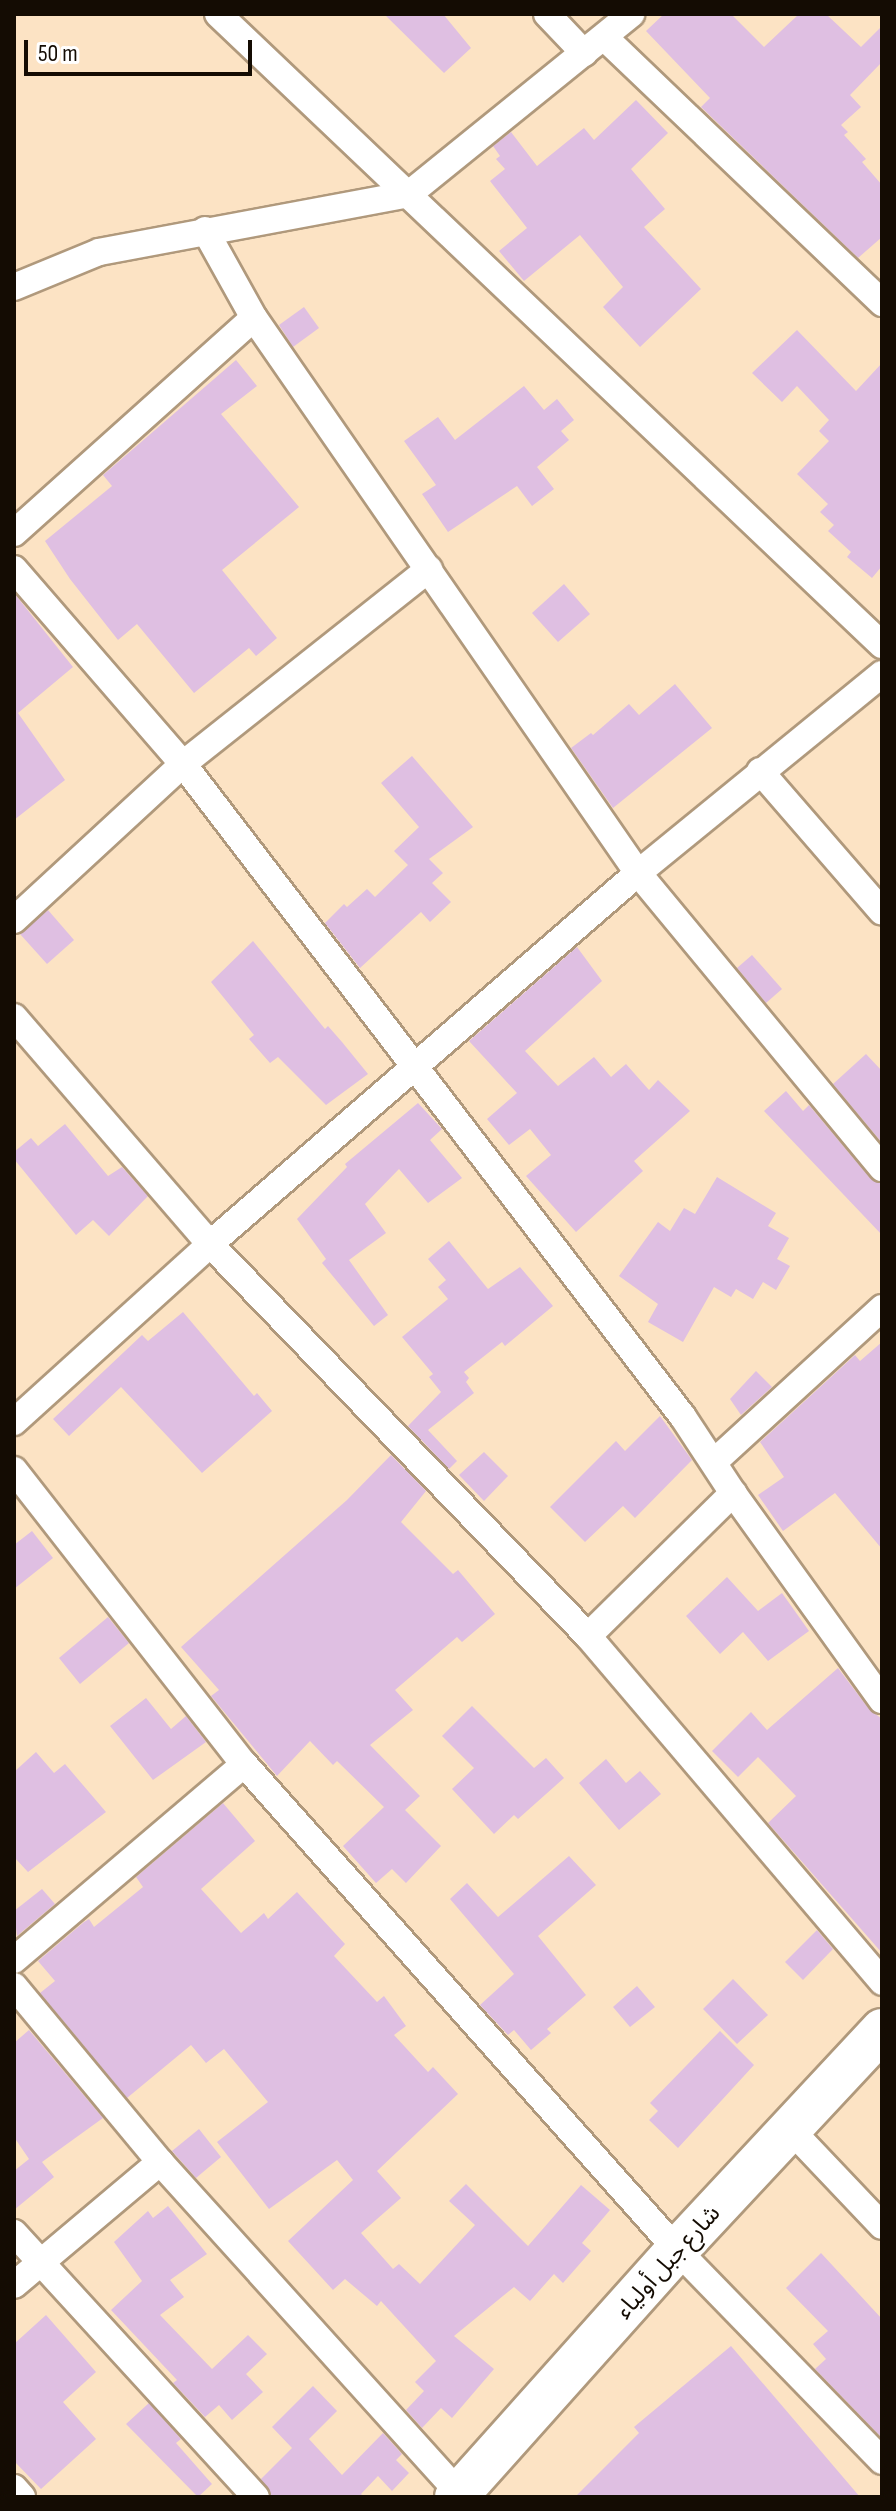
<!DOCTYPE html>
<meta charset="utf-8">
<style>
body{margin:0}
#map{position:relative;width:896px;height:2511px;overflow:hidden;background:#fce3c4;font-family:"Sofia Sans Condensed","Noto Sans Arabic",sans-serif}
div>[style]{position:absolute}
.building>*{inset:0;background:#dfbfe2}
.roads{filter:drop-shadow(2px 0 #b0997c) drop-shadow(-2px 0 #b0997c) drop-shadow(0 2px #b0997c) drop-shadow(0 -2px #b0997c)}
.minor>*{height:26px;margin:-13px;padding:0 13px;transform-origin:13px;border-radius:13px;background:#fff}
.trunk>*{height:42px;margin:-21px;padding:0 21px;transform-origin:21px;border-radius:21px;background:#fff}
span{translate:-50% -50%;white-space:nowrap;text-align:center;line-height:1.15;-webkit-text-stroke:7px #fff;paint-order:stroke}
.street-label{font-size:24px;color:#140c03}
.frame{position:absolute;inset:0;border:16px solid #140c03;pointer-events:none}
.scale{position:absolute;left:24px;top:40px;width:228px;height:36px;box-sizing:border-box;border:4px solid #140c03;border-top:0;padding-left:10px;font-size:24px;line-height:28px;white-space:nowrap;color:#140c03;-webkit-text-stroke:6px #fff;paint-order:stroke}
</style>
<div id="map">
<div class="building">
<div style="clip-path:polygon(384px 14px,443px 14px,471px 48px,444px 73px)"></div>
<div style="clip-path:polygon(664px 14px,731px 14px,764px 47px,799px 14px,826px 14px,861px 47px,882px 26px,882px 62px,850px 95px,861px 107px,841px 125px,848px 132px,844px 135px,866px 159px,862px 162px,882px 185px,882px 237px,858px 258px,701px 107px,710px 98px,646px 31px)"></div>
<div style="clip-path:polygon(636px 100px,668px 133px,631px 169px,665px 209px,644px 227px,701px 289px,640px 347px,603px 307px,623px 287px,580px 235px,524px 281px,499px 251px,527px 228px,490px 181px,505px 169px,496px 159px,500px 156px,493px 146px,511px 132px,537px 166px,584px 128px,594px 140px)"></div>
<div style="clip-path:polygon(304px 307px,319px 328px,293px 347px,279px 325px)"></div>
<div style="clip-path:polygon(797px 330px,856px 391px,882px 363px,882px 566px,872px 578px,847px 557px,851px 552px,828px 531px,834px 525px,820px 512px,828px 504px,797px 474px,829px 441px,819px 431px,829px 420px,797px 386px,782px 402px,752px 373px)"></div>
<div style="clip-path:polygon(236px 360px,257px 386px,221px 414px,299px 507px,222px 570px,277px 638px,256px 656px,249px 648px,194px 693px,137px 624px,118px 640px,70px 579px,45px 541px,112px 486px,103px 475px)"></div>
<div style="clip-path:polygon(524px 386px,544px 410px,557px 399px,574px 420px,561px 431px,569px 440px,537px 467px,554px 489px,532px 506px,517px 486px,448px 532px,422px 494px,436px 485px,404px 441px,438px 417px,455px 440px)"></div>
<div style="clip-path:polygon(564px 584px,590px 614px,558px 642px,532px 613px)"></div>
<div style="clip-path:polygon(14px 593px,73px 667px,18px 713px,65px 780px,14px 820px)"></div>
<div style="clip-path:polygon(675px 684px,712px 728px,613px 808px,571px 748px,591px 733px,593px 735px,629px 704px,639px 715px)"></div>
<div style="clip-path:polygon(412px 756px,473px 827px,429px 859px,443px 873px,432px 883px,451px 902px,430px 922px,421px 912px,360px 968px,325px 923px,344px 904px,347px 907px,367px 889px,375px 897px,408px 865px,394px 851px,419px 827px,381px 783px)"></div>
<div style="clip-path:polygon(48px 910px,74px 940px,47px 964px,20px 934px)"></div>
<div style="clip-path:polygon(253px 941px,325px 1029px,328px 1026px,342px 1042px,368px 1074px,326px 1105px,278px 1057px,270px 1063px,249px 1039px,254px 1035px,211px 982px)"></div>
<div style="clip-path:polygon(577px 947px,602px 981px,525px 1051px,558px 1086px,594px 1057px,611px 1077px,626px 1064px,649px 1090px,658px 1080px,690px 1111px,634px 1161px,643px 1171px,576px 1232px,526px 1176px,551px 1155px,530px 1129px,509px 1145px,487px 1119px,517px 1093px,469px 1041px)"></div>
<div style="clip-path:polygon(752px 955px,782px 989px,766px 1003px,737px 968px)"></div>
<div style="clip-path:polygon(866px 1054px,882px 1071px,882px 1143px,833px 1084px)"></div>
<div style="clip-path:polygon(786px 1091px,803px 1111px,809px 1105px,870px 1178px,882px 1184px,882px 1235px,764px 1111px)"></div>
<div style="clip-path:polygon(418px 1103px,442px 1129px,430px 1140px,462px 1178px,428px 1203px,399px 1169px,365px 1204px,386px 1233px,349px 1260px,388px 1315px,374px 1326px,322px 1263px,326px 1259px,297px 1219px,347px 1167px,345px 1164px)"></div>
<div style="clip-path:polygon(65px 1124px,108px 1176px,122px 1167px,148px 1196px,109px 1236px,93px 1220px,76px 1235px,14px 1159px,14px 1152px,31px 1138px,38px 1146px)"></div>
<div style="clip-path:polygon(717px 1177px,776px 1213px,768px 1226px,789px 1238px,777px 1259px,790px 1266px,776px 1290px,763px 1282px,753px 1299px,736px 1289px,731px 1297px,714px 1287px,683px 1342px,648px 1322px,658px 1304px,619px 1276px,658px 1222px,670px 1231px,684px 1208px,695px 1214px)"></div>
<div style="clip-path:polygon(449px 1241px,488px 1289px,520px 1267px,553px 1306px,505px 1346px,502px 1342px,464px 1372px,469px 1378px,466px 1382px,474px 1393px,428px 1430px,457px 1461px,449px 1469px,408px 1426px,441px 1392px,429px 1377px,433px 1374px,402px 1337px,448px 1299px,438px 1287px,446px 1280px,428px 1259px)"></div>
<div style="clip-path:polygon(183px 1312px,254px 1396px,257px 1393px,272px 1411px,202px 1473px,121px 1387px,69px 1436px,53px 1419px,142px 1335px,148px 1341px)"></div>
<div style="clip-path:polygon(882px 1342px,882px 1549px,835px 1493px,783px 1531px,758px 1495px,784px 1477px,760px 1442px,855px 1355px,860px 1361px)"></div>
<div style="clip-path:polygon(756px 1371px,772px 1387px,741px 1415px,730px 1399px)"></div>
<div style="clip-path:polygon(660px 1416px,692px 1460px,635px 1518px,623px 1506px,585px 1542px,550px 1507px,616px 1441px,625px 1451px)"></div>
<div style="clip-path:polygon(484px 1452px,508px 1476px,484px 1501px,459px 1475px)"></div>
<div style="clip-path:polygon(391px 1455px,426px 1491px,401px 1522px,453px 1574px,458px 1570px,495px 1614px,462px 1642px,457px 1637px,395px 1690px,413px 1710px,370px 1745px,420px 1796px,405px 1810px,441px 1846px,406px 1883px,392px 1869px,376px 1883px,343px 1846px,384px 1807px,337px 1761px,333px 1765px,310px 1741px,277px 1776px,211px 1696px,219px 1690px,181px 1647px,347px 1500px)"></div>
<div style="clip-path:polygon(32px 1531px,53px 1558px,14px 1589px,14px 1545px)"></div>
<div style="clip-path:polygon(727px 1577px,758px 1611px,782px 1593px,809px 1631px,768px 1661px,743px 1632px,720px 1654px,686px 1616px)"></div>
<div style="clip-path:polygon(108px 1617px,129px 1643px,80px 1684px,59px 1658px)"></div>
<div style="clip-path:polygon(838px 1668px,869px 1709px,882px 1719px,882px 1953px,768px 1823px,796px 1796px,758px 1757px,738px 1777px,712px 1751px,751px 1712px,767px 1730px)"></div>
<div style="clip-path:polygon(146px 1698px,171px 1729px,186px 1716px,206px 1742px,153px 1780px,110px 1726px)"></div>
<div style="clip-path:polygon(472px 1706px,534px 1768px,546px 1758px,564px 1778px,518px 1819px,514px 1815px,494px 1834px,452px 1789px,474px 1768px,442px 1736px)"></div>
<div style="clip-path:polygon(36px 1752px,54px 1773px,65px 1764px,106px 1812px,28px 1872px,14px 1857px,14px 1772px)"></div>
<div style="clip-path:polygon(606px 1759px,626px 1783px,640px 1771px,661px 1794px,619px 1830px,579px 1783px)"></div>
<div style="clip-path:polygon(223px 1803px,255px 1841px,201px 1889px,241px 1933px,264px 1913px,268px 1919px,297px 1892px,345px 1944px,334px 1956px,377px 2002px,384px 1996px,406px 2026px,394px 2035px,428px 2072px,433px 2067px,458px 2094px,377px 2171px,401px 2198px,361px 2233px,393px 2269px,399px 2264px,420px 2284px,475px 2225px,449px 2201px,466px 2184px,528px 2246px,581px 2185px,610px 2210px,582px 2243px,591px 2251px,563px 2283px,554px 2274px,530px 2301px,514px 2287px,454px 2336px,494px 2369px,452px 2418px,441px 2408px,422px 2428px,406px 2410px,424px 2391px,415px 2382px,436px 2361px,381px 2301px,377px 2306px,345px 2279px,333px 2290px,288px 2241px,353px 2180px,337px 2160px,269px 2209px,217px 2142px,268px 2102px,224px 2049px,206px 2063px,191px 2045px,127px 2098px,40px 1993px,55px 1981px,38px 1961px,84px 1922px,89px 1919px,94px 1927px,143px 1887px,136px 1877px)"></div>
<div style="clip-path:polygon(569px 1856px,596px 1885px,538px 1936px,586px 1995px,547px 2029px,551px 2033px,531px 2050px,514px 2030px,508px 2035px,480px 2005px,514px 1974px,450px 1899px,467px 1883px,498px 1917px)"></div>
<div style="clip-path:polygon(42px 1889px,55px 1904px,17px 1936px,14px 1911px)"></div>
<div style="clip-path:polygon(817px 1930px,833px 1949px,803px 1980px,785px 1962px)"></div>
<div style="clip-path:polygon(733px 1979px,768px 2015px,737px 2044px,703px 2009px)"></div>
<div style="clip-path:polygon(637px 1986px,655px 2007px,630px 2027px,613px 2007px)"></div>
<div style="clip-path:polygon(29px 2030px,103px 2118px,42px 2162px,54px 2177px,14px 2210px,14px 2171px,29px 2159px,14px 2137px,14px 2043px)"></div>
<div style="clip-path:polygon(720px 2031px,754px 2065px,678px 2148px,649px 2120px,658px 2111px,650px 2103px)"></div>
<div style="clip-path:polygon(199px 2129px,221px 2157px,196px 2178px,172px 2151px)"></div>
<div style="clip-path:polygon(168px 2206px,207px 2254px,170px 2280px,184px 2297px,160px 2315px,212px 2369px,248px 2335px,267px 2354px,246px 2374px,263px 2392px,232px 2420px,219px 2405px,205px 2417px,173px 2383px,177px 2380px,111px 2310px,142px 2281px,114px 2242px,148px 2211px,153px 2218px)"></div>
<div style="clip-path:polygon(821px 2253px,882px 2319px,882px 2438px,815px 2369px,826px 2359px,813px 2344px,828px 2331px,786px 2288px)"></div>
<div style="clip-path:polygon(46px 2315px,96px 2372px,63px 2402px,96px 2439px,41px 2489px,14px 2461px,14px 2344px)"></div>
<div style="clip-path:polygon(731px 2346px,860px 2497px,575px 2497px,639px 2433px,634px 2427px)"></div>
<div style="clip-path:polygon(313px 2386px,337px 2411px,309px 2439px,342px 2475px,383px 2433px,402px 2454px,396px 2460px,409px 2473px,392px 2491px,378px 2476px,361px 2494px,364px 2497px,272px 2497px,261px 2479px,292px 2448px,272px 2427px)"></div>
<div style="clip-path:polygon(149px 2403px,181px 2439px,176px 2443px,212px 2484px,198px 2497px,126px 2424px)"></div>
</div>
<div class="roads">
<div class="minor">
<div style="left:218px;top:14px;width:916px;rotate:43.54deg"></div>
<div style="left:547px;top:14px;width:54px;rotate:46.5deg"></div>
<div style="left:604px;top:37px;width:385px;rotate:43.7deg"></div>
<div style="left:205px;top:230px;width:101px;rotate:60.9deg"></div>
<div style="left:254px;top:318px;width:675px;rotate:55.32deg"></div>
<div style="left:638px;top:873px;width:383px;rotate:50.4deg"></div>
<div style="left:14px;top:287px;width:92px;rotate:-22.4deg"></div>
<div style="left:99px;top:252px;width:315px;rotate:-10.6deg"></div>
<div style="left:409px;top:194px;width:286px;rotate:-39deg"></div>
<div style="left:14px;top:533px;width:322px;rotate:-41.9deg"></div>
<div style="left:14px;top:569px;width:258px;rotate:49.1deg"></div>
<div style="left:183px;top:764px;width:230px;rotate:137.3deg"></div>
<div style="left:429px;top:569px;width:314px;rotate:141.6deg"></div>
<div style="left:183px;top:764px;width:822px;rotate:52.56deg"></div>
<div style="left:683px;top:1417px;width:91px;rotate:56.7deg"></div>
<div style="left:733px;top:1493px;width:255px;rotate:54.3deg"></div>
<div style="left:760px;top:771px;width:186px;rotate:49.1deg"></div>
<div style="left:14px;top:1017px;width:300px;rotate:49.2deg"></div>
<div style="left:210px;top:1244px;width:545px;rotate:46.04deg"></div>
<div style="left:588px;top:1636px;width:454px;rotate:49.6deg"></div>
<div style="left:14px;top:1422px;width:265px;rotate:-42.2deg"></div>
<div style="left:210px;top:1244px;width:566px;rotate:-40.92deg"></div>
<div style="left:638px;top:873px;width:315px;rotate:-39.2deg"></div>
<div style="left:714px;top:1462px;width:228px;rotate:-42.5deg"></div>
<div style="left:14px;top:1470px;width:373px;rotate:52deg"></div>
<div style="left:244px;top:1764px;width:651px;rotate:48.3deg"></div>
<div style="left:677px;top:2250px;width:294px;rotate:45.8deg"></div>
<div style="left:588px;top:1636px;width:204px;rotate:-44.6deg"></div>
<div style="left:14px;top:1960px;width:302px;rotate:-40.4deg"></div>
<div style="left:14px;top:1986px;width:229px;rotate:50.3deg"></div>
<div style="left:160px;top:2162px;width:446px;rotate:47.9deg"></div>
<div style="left:791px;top:2130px;width:132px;rotate:46.5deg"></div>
<div style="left:14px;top:2233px;width:358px;rotate:47.5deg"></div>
<div style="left:14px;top:2285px;width:191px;rotate:-40.1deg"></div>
<div style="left:14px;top:2488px;width:12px;rotate:48deg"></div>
</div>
<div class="trunk">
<div style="left:456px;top:2497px;width:331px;rotate:-48.2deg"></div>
<div style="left:677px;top:2250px;width:301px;rotate:-47deg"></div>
</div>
</div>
<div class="street-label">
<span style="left:668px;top:2262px;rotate:-48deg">شارع جبل أولياء</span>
</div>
<div class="frame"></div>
<div class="scale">50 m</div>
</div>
